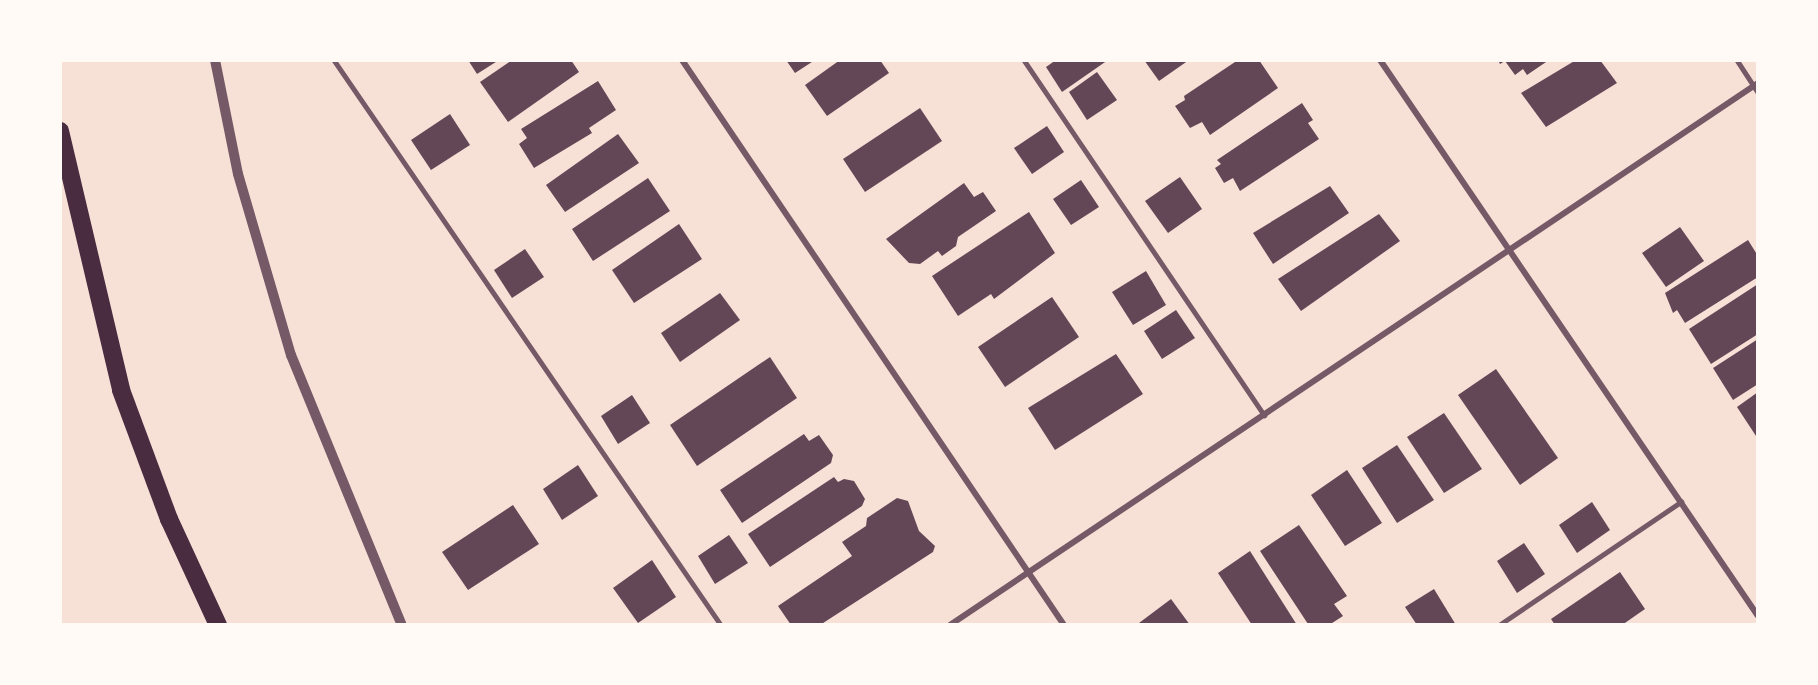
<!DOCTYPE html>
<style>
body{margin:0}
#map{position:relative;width:1818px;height:685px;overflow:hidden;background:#f7e1d7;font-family:"PT Sans Narrow",sans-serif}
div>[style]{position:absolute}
.building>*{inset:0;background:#644757}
.service>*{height:4.5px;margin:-2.25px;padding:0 2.25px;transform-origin:2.25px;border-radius:2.25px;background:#755966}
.minor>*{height:6px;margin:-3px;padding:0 3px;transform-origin:3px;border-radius:3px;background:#755966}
.tertiary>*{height:10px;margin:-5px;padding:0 5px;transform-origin:5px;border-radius:5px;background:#755966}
.motorway>*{height:18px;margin:-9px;padding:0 9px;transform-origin:9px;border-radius:9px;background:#4a2c40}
span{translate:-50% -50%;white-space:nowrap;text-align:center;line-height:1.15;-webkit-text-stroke:5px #fffaf5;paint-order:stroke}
.frame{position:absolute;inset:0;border:62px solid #fffaf5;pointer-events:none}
</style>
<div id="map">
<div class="building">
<div style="clip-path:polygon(468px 60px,499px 60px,477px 74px)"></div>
<div style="clip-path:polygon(512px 60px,571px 60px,579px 72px,508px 122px,480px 82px)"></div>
<div style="clip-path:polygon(786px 60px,815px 60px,795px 73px)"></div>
<div style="clip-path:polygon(840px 60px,880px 60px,889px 73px,827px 116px,805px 85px)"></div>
<div style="clip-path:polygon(1056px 60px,1108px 60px,1062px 92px,1046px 67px)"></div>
<div style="clip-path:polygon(1144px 60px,1189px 60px,1159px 81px)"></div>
<div style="clip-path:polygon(1238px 60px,1259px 60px,1278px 88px,1210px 135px,1202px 122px,1190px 128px,1175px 106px,1185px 100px,1184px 96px)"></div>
<div style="clip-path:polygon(1498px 60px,1549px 60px,1527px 75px,1523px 69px,1515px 75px,1505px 61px,1500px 64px)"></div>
<div style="clip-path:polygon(1576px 60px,1600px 60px,1617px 83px,1546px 127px,1521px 93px)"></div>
<div style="clip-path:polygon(1097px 72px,1117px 100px,1087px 120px,1069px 92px)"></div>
<div style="clip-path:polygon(598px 81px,616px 110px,589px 128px,592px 133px,534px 168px,519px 144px,527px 138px,521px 129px)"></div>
<div style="clip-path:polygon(1302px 103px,1313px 120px,1308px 123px,1319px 139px,1240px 191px,1233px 178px,1224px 183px,1215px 168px,1221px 164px,1217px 160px)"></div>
<div style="clip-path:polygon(920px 108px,942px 141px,865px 192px,843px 159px)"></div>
<div style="clip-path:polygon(450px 114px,470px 145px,431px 170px,411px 140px)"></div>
<div style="clip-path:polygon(1047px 126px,1064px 152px,1032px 174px,1014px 148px)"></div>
<div style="clip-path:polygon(618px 134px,639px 163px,565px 212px,546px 185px)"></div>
<div style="clip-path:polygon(1180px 177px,1202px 209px,1168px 233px,1145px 201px)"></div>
<div style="clip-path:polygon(648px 178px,670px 211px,593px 261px,572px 229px)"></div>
<div style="clip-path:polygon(1081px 180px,1099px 207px,1071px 225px,1053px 199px)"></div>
<div style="clip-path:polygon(964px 183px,974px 197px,983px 192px,996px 211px,958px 237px,956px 246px,942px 256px,938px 251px,920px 264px,909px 263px,886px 239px)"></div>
<div style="clip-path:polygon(1330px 186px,1349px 213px,1273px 264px,1253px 233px)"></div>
<div style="clip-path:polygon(1029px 212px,1055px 253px,994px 299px,991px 294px,958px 316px,932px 276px)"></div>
<div style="clip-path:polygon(1379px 214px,1400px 241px,1301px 311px,1278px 279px)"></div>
<div style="clip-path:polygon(679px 224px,702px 259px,634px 303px,612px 270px)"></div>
<div style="clip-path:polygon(1680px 227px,1704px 261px,1666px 287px,1642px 253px)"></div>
<div style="clip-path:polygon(1748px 240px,1758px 256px,1758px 277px,1685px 323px,1677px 310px,1673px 313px,1665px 293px)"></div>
<div style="clip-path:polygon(525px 249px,544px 277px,512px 298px,494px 270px)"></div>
<div style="clip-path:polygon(1146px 271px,1166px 305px,1133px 325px,1112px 292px)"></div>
<div style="clip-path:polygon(1758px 284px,1758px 334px,1711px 364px,1689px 329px)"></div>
<div style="clip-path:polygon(720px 293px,740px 320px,680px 362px,661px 333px)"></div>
<div style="clip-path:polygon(1052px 297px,1079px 337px,1005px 387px,978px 347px)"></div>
<div style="clip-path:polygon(1176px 310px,1195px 338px,1162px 359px,1144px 331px)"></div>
<div style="clip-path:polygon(1758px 339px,1758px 384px,1733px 400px,1713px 368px)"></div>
<div style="clip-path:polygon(1116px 354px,1143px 394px,1055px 450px,1028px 408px)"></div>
<div style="clip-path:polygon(770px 357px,797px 398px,697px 466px,670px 425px)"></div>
<div style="clip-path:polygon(1496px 369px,1558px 458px,1520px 485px,1458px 395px)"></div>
<div style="clip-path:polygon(1758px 392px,1758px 435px,1756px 436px,1737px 407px)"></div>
<div style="clip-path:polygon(632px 395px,650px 423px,618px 444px,601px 416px)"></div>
<div style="clip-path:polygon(1444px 413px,1482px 469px,1444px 493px,1407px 437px)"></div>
<div style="clip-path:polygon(804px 434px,809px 441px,819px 435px,833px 455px,831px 463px,742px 523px,720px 490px)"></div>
<div style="clip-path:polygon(1397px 445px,1434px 500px,1397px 523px,1362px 468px)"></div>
<div style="clip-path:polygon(578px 465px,598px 496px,562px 520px,543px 489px)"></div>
<div style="clip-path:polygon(1347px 470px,1382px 523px,1345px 546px,1311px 495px)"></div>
<div style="clip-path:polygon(834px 477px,838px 482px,844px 479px,854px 481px,865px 499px,862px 506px,770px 567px,748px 534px)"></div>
<div style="clip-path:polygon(897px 498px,908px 501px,919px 531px,935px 546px,933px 552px,820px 625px,791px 625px,778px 606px,852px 556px,842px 542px,866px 526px,867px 518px)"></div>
<div style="clip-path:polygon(1592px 502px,1610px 530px,1577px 553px,1559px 525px)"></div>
<div style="clip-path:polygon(513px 505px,539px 544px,468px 590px,442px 552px)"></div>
<div style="clip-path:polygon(1299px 525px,1347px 596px,1334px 604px,1343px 616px,1329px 625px,1308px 624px,1260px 551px)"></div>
<div style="clip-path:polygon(729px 535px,748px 563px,715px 584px,698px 556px)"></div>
<div style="clip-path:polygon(1524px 543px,1545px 574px,1517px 593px,1497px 561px)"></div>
<div style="clip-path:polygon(1250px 551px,1297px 625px,1252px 625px,1218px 573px)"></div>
<div style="clip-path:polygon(652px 560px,676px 597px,638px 623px,613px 588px)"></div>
<div style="clip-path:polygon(1620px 572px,1645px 609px,1622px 625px,1555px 625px,1551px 619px)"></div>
<div style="clip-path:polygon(1434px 589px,1456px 625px,1417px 625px,1405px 607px)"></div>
<div style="clip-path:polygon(1171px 599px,1190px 625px,1140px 625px,1139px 623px)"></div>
</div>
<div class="service">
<div style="left:334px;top:60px;width:685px;rotate:55.59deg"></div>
<div style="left:1024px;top:60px;width:429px;rotate:55.9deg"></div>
<div style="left:1737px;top:60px;width:38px;rotate:57deg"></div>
<div style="left:1499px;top:625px;width:220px;rotate:-34.1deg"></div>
</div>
<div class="minor">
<div style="left:682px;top:60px;width:682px;rotate:55.94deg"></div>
<div style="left:1380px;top:60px;width:672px;rotate:55.79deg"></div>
<div style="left:950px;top:625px;width:973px;rotate:-33.85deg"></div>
</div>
<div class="tertiary">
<div style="left:215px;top:60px;width:116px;rotate:78.6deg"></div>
<div style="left:238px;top:174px;width:189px;rotate:73.7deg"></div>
<div style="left:291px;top:355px;width:292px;rotate:67.7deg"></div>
</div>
<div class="motorway">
<div style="left:60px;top:131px;width:266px;rotate:76.7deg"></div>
<div style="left:121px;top:390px;width:138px;rotate:69.6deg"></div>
<div style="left:169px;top:519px;width:117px;rotate:65.2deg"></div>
</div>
<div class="frame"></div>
</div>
